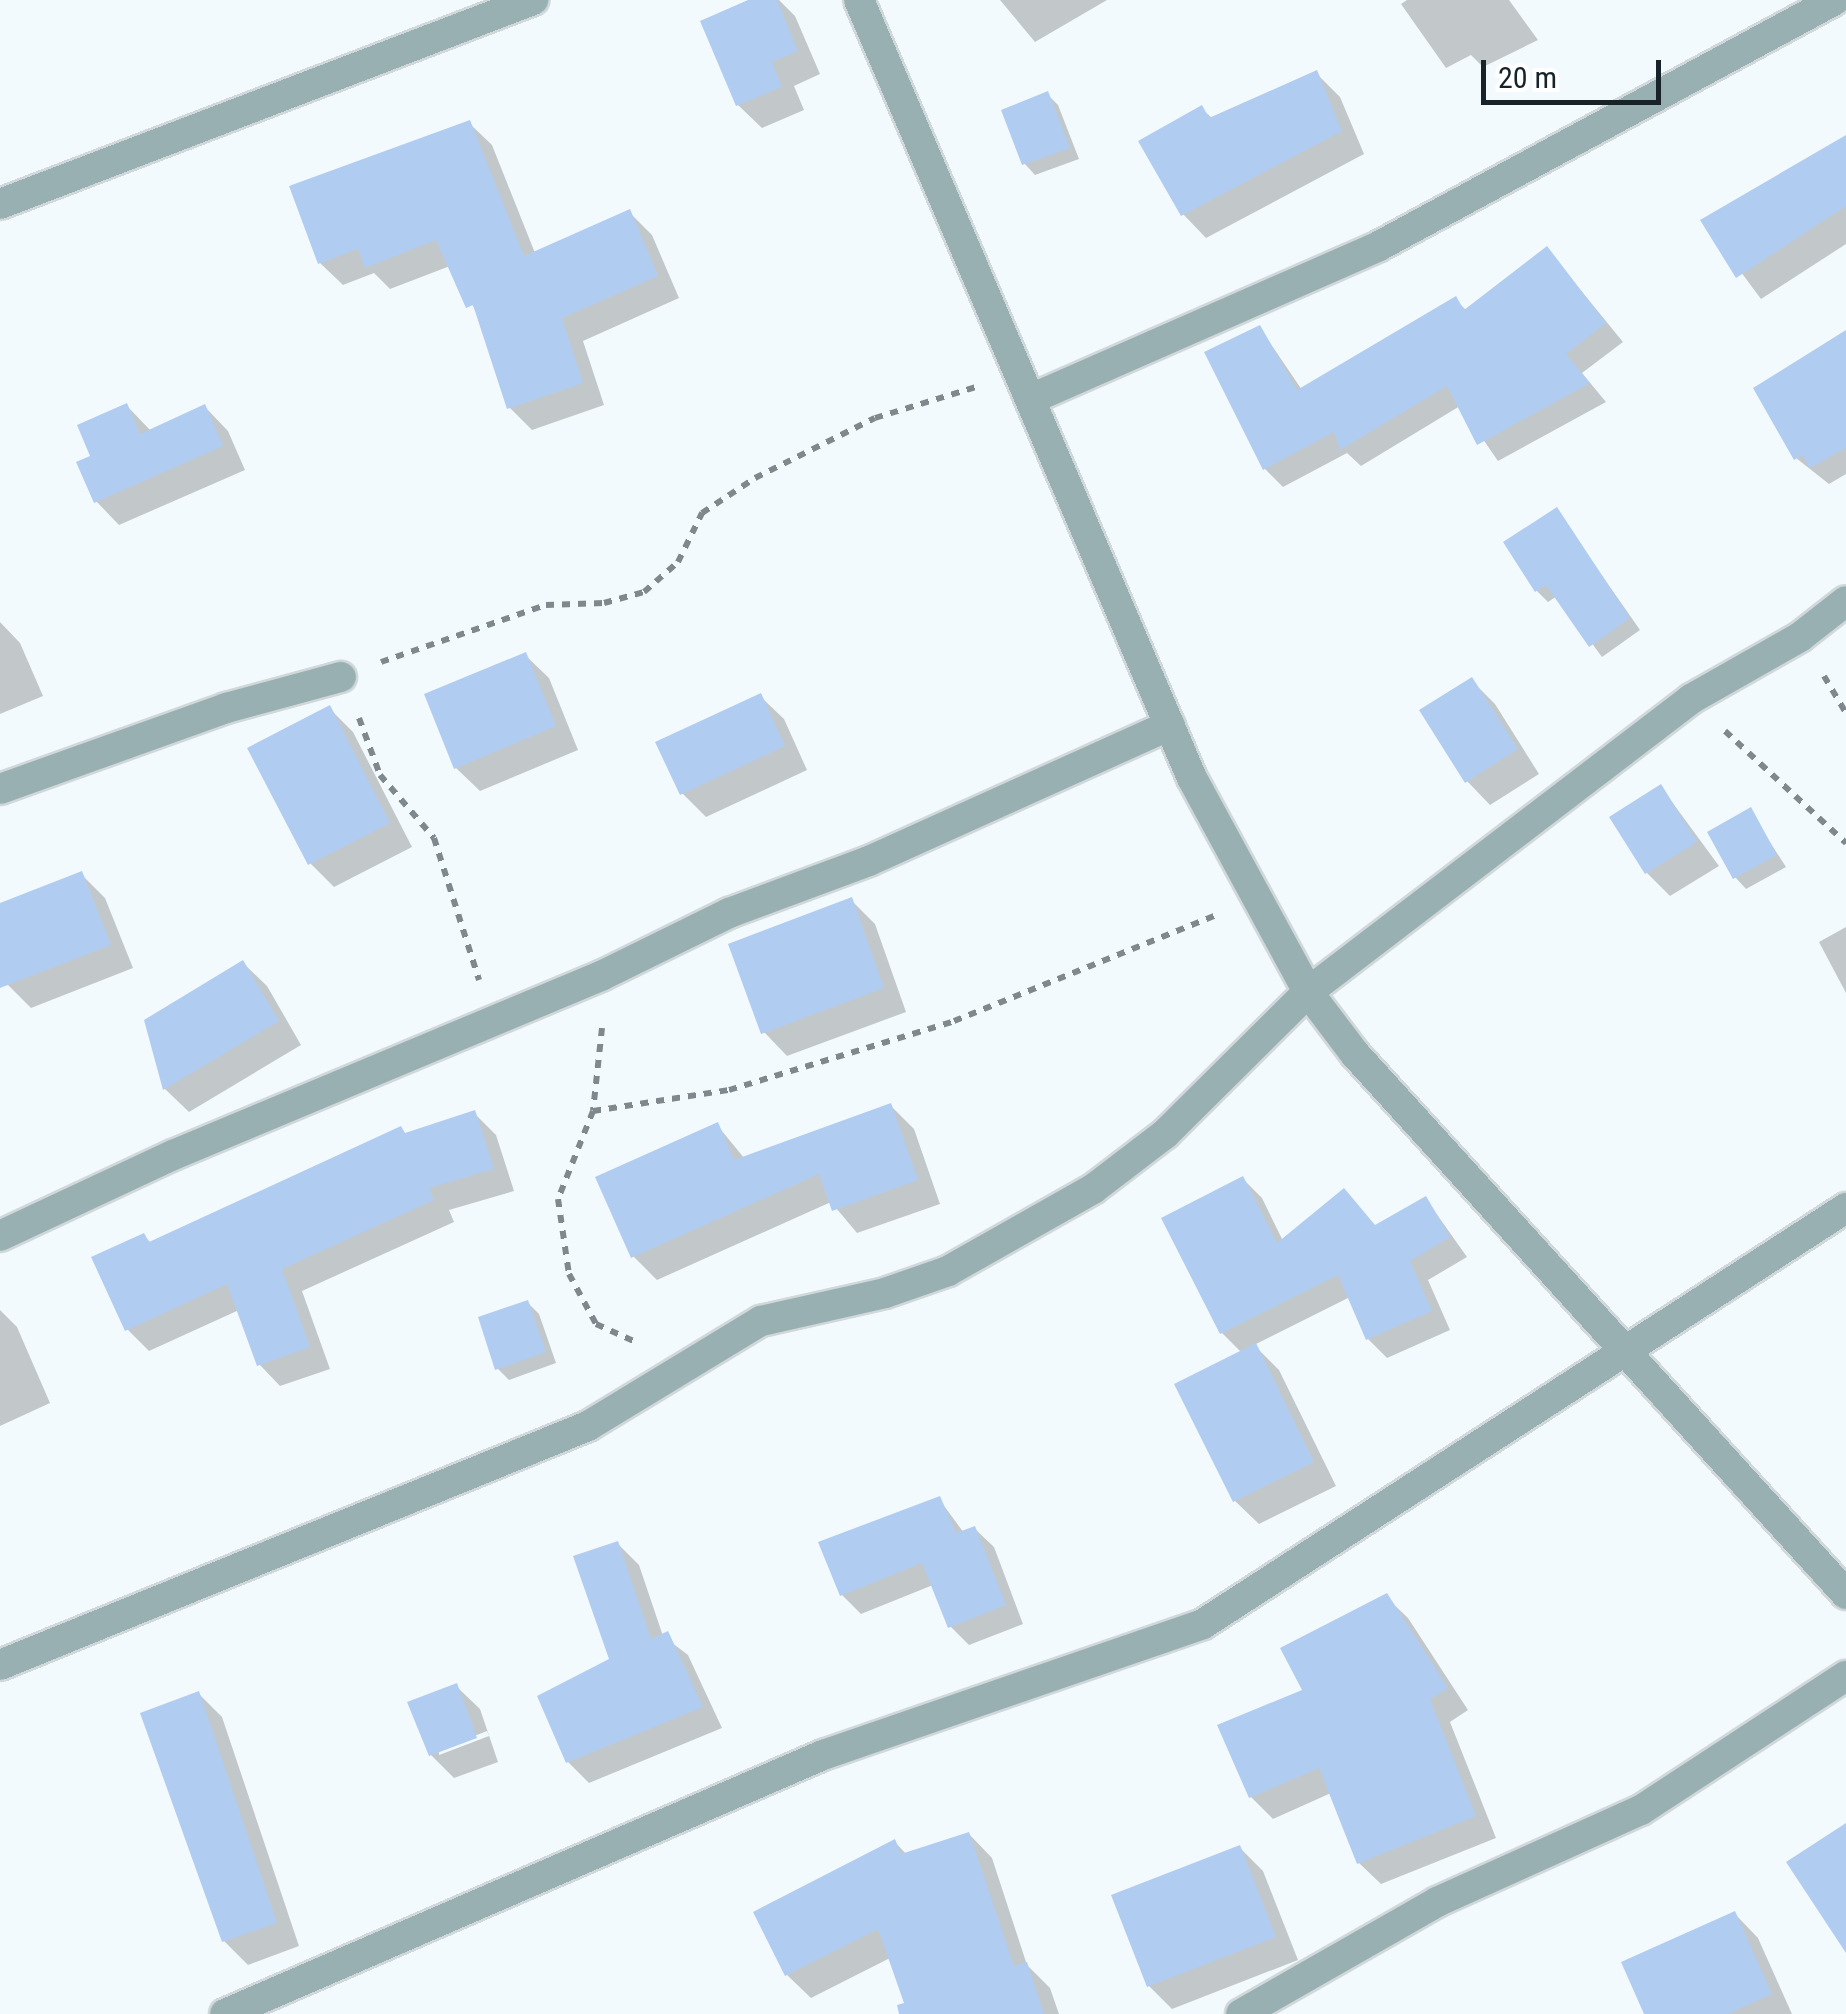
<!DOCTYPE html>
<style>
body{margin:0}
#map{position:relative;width:1846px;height:2014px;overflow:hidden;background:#f3fafd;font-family:"Roboto Condensed",sans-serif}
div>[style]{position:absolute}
.shadow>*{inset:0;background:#0003}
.building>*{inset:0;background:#b1ccf1}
.path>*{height:6px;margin-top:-3px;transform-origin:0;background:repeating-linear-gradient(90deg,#7f898d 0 8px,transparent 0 16px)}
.roads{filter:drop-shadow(2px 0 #d0d8db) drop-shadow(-2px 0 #d0d8db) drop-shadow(0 2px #d0d8db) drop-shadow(0 -2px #d0d8db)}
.minor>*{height:30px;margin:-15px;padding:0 15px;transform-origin:15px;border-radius:15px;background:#98b0b1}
span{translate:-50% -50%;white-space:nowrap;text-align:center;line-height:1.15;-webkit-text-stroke:8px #fff;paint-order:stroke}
.scale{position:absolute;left:1481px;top:60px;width:180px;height:45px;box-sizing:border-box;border:5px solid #172329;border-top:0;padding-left:12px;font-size:30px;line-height:35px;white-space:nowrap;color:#172329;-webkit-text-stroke:8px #fff;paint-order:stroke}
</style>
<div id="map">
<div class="shadow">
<div style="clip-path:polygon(755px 0,779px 0,795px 16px,820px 74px,794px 86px,804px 110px,762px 128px,738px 105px)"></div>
<div style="clip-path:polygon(1000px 0,1107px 0,1035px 42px)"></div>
<div style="clip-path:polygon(1407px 0,1509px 0,1538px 40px,1483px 67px,1471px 55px,1446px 68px,1401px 4px)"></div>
<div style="clip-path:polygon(1316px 73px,1340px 97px,1364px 154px,1206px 238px,1183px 214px,1201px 108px,1213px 119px)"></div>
<div style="clip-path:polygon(1047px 94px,1058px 105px,1079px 159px,1035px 175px,1024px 163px)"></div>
<div style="clip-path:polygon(469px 123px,492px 145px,535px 253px,629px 212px,652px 235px,679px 298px,583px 341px,604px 405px,532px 430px,510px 408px,480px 318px,450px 266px,390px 289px,374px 273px,343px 285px,320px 263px)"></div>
<div style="clip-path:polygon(1846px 138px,1846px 244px,1761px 299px,1703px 221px)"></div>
<div style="clip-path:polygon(1547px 249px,1623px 342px,1582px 373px,1606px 402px,1498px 461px,1460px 406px,1361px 466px,1347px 453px,1283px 487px,1265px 469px,1208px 353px,1260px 328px,1302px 390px,1455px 299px,1467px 311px)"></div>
<div style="clip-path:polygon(1846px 333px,1846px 474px,1829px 484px,1796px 458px)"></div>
<div style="clip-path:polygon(127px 406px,151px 431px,205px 407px,228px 431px,245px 470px,119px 525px,96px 501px)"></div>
<div style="clip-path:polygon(1557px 511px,1640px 630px,1602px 657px,1557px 596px,1548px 602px,1537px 591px)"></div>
<div style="clip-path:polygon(0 622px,20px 643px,43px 696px,0 714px)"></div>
<div style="clip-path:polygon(525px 655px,549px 678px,578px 750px,480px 791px,456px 768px)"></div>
<div style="clip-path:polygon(1471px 680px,1495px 704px,1539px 774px,1490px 805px,1467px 781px)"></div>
<div style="clip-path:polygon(760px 696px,784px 719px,807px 770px,706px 817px,682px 793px)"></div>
<div style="clip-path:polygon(329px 708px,353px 732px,412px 847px,334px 887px,311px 864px)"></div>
<div style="clip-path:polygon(1661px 787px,1719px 866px,1670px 896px,1647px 873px)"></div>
<div style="clip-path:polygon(1750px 811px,1786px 867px,1746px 889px,1735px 877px)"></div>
<div style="clip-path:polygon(81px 874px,105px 898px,133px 968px,31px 1008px,8px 985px,0 964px,0 906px)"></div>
<div style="clip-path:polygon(851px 900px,875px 924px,906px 1012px,787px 1056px,764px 1032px)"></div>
<div style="clip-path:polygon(1846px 927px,1846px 993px,1819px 942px)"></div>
<div style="clip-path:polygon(243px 963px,267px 986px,301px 1045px,189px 1112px,165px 1089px,147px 1021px)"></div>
<div style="clip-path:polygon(891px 1106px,914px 1129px,940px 1204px,857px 1233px,831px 1202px,657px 1280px,633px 1256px,717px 1125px,745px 1159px)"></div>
<div style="clip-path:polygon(474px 1113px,496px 1135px,514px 1191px,449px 1210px,454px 1222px,302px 1291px,330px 1369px,280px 1386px,259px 1364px,239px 1310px,149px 1351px,127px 1329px,144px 1236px,152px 1244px,401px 1129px,407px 1135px)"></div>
<div style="clip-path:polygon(1243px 1179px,1262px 1198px,1283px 1241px,1376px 1227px,1426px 1199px,1467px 1257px,1428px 1280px,1450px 1330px,1387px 1358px,1368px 1339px,1350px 1297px,1254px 1345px,1279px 1370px,1336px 1486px,1259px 1524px,1235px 1501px,1242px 1353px,1222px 1333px)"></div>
<div style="clip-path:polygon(528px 1303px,539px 1314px,556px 1363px,509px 1380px,498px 1369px)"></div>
<div style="clip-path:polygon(0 1310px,17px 1327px,50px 1403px,0 1426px)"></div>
<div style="clip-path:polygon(939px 1499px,964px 1533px,975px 1529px,994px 1547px,1023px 1624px,969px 1645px,950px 1626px,933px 1585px,861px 1614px,842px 1595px)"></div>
<div style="clip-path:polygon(618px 1544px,639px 1565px,663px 1636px,688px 1655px,722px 1728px,589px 1783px,568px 1762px,612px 1660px)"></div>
<div style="clip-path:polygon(1386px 1597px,1408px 1618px,1468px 1710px,1450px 1722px,1496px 1838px,1381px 1884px,1359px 1863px,1331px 1793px,1273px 1819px,1251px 1797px,1305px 1691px)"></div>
<div style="clip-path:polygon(evenodd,456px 1686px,480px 1709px,498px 1762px,454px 1778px,431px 1755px,456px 1686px,487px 1731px,489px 1736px,439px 1755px,439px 1750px,487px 1731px)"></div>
<div style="clip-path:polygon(199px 1694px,222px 1717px,299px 1946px,248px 1965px,224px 1941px)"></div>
<div style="clip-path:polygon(969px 1834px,992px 1858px,1027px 1965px,1050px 1988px,1059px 2014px,910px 2014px,890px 1958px,811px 1998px,787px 1975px,895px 1842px,907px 1855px)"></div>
<div style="clip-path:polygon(1240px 1848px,1263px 1871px,1298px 1960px,1172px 2009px,1149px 1986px)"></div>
<div style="clip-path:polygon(1735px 1914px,1758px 1938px,1792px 2014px,1646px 2014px)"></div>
</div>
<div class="building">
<div style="clip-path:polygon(748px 0,777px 0,798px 51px,772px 62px,782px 87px,736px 106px,700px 21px)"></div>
<div style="clip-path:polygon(1317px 70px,1342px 131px,1181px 216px,1138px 141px,1202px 105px,1209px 118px)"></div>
<div style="clip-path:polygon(1048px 91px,1070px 148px,1022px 165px,1001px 110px)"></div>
<div style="clip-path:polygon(470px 120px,524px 256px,630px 209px,658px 276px,562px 318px,583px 383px,507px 409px,473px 305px,466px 308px,436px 240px,365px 268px,358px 249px,318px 264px,289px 186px)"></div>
<div style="clip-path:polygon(1846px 135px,1846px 206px,1736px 278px,1700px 220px)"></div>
<div style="clip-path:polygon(1547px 246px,1606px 323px,1566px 354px,1590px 383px,1477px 445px,1447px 386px,1340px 450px,1334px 432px,1263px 470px,1204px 352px,1260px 325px,1297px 390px,1456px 296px,1464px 310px)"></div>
<div style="clip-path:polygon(1846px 330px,1846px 448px,1810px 468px,1802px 455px,1794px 460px,1753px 388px)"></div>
<div style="clip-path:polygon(127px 403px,140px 434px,205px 404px,223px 446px,94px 503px,76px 462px,90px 456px,77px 425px)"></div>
<div style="clip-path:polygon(1557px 507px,1630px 618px,1589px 647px,1546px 585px,1535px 592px,1503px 542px)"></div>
<div style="clip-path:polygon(526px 652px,556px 726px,454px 769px,424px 694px)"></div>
<div style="clip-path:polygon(1472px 677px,1518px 749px,1465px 783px,1419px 710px)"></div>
<div style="clip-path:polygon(761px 693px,785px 746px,680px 795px,655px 742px)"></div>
<div style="clip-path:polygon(330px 705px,390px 823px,308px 865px,247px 748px)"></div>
<div style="clip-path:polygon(1661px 784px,1697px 842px,1645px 874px,1609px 817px)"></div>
<div style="clip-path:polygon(1751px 807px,1777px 855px,1733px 879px,1707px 832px)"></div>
<div style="clip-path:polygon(82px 871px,111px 945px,0 988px,0 903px)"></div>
<div style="clip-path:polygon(852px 897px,884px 988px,761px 1034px,728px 944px)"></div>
<div style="clip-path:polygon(243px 960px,279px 1021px,163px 1090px,144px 1020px)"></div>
<div style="clip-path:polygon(891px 1103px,918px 1180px,832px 1211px,819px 1174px,631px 1258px,595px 1177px,718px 1122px,734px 1160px)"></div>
<div style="clip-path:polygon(475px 1110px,494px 1169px,429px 1188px,434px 1200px,282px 1269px,310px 1347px,257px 1366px,227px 1284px,125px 1331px,91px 1257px,144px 1233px,149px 1242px,401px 1126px,405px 1133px)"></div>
<div style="clip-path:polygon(1243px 1176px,1277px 1243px,1344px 1188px,1375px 1225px,1426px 1196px,1450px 1237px,1410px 1261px,1432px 1311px,1366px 1340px,1338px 1275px,1220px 1334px,1161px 1218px)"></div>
<div style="clip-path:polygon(528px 1300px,546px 1352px,495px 1370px,478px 1317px)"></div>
<div style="clip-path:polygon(1256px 1343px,1314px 1462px,1233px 1502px,1174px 1384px)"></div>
<div style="clip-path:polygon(940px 1496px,956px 1533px,975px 1526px,1006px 1605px,948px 1628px,922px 1563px,840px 1596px,818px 1542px)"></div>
<div style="clip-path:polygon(618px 1541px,651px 1639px,668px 1631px,703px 1707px,566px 1763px,537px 1696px,609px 1659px,573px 1556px)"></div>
<div style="clip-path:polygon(1387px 1593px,1448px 1688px,1430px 1699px,1476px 1816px,1357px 1864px,1319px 1768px,1249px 1798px,1217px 1725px,1302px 1690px,1280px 1648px)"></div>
<div style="clip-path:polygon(457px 1683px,477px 1738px,429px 1756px,407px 1702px)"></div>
<div style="clip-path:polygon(199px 1691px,277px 1923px,222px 1942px,140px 1713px)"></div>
<div style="clip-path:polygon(1846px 1823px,1846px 1953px,1786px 1862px)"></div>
<div style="clip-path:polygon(969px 1832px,1014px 1966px,1027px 1962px,1044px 2014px,899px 2014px,897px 2005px,904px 2003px,878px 1929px,785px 1976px,753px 1912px,895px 1839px,901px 1854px)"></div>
<div style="clip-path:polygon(1240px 1845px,1276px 1937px,1147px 1987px,1111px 1895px)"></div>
<div style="clip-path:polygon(1735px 1911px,1772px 1994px,1728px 2014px,1644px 2014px,1621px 1962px)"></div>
</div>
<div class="path">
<div style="left:381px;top:662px;width:175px;rotate:-19.1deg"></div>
<div style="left:546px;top:605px;width:58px;rotate:-2deg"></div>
<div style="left:604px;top:603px;width:41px;rotate:-15.4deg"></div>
<div style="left:644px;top:592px;width:45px;rotate:-41.4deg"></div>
<div style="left:678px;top:562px;width:55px;rotate:-63.9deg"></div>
<div style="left:702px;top:513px;width:64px;rotate:-33.4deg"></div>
<div style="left:755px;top:478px;width:134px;rotate:-26.6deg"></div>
<div style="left:875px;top:418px;width:106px;rotate:-17.1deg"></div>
<div style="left:1824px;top:676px;width:43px;rotate:59.3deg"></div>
<div style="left:359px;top:718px;width:61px;rotate:69.8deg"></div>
<div style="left:380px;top:775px;width:83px;rotate:49.4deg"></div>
<div style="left:434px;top:838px;width:149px;rotate:72.4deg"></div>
<div style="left:1725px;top:731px;width:165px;rotate:42.8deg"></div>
<div style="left:602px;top:1028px;width:83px;rotate:96.2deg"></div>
<div style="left:593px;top:1111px;width:95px;rotate:111.7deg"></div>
<div style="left:558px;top:1199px;width:76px;rotate:81.7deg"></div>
<div style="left:569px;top:1274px;width:57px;rotate:61.6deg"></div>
<div style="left:596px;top:1324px;width:46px;rotate:24.3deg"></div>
<div style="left:593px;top:1111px;width:138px;rotate:-8.8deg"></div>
<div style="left:729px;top:1090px;width:235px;rotate:-17deg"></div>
<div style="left:954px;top:1021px;width:283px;rotate:-22deg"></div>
</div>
<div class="roads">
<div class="minor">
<div style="left:859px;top:0;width:846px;rotate:66.83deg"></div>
<div style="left:1192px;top:778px;width:243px;rotate:61.5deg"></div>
<div style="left:1308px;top:992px;width:78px;rotate:52.8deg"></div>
<div style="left:1355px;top:1054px;width:730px;rotate:47.72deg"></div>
<div style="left:0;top:204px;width:571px;rotate:-20.94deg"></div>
<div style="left:1031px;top:399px;width:380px;rotate:-23.7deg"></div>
<div style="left:1379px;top:246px;width:518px;rotate:-28.35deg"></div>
<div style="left:0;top:789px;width:240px;rotate:-19.7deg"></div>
<div style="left:226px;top:708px;width:119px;rotate:-15.1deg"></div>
<div style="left:0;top:1236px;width:191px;rotate:-25.1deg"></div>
<div style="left:173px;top:1155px;width:464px;rotate:-22.7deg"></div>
<div style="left:601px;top:976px;width:143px;rotate:-26.2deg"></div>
<div style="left:729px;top:913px;width:149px;rotate:-20.4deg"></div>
<div style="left:869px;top:861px;width:330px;rotate:-24.3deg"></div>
<div style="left:0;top:1665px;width:635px;rotate:-22.12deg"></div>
<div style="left:588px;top:1426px;width:202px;rotate:-31.3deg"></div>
<div style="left:761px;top:1321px;width:127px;rotate:-12.7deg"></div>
<div style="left:885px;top:1293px;width:67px;rotate:-19.2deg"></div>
<div style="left:948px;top:1271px;width:167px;rotate:-29.5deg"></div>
<div style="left:1093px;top:1189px;width:91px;rotate:-37.4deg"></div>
<div style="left:1165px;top:1134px;width:202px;rotate:-44.8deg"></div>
<div style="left:1308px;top:992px;width:482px;rotate:-37.4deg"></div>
<div style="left:1691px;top:699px;width:125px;rotate:-29.6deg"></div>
<div style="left:1800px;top:637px;width:58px;rotate:-38deg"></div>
<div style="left:225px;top:2014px;width:652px;rotate:-23.42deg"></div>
<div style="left:823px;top:1755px;width:402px;rotate:-19deg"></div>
<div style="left:1203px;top:1624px;width:766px;rotate:-32.9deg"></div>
<div style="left:1241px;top:2014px;width:226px;rotate:-29.7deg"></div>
<div style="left:1437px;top:1902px;width:224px;rotate:-24.3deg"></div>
<div style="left:1641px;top:1810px;width:245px;rotate:-33.2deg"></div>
</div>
</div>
<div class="scale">20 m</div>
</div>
